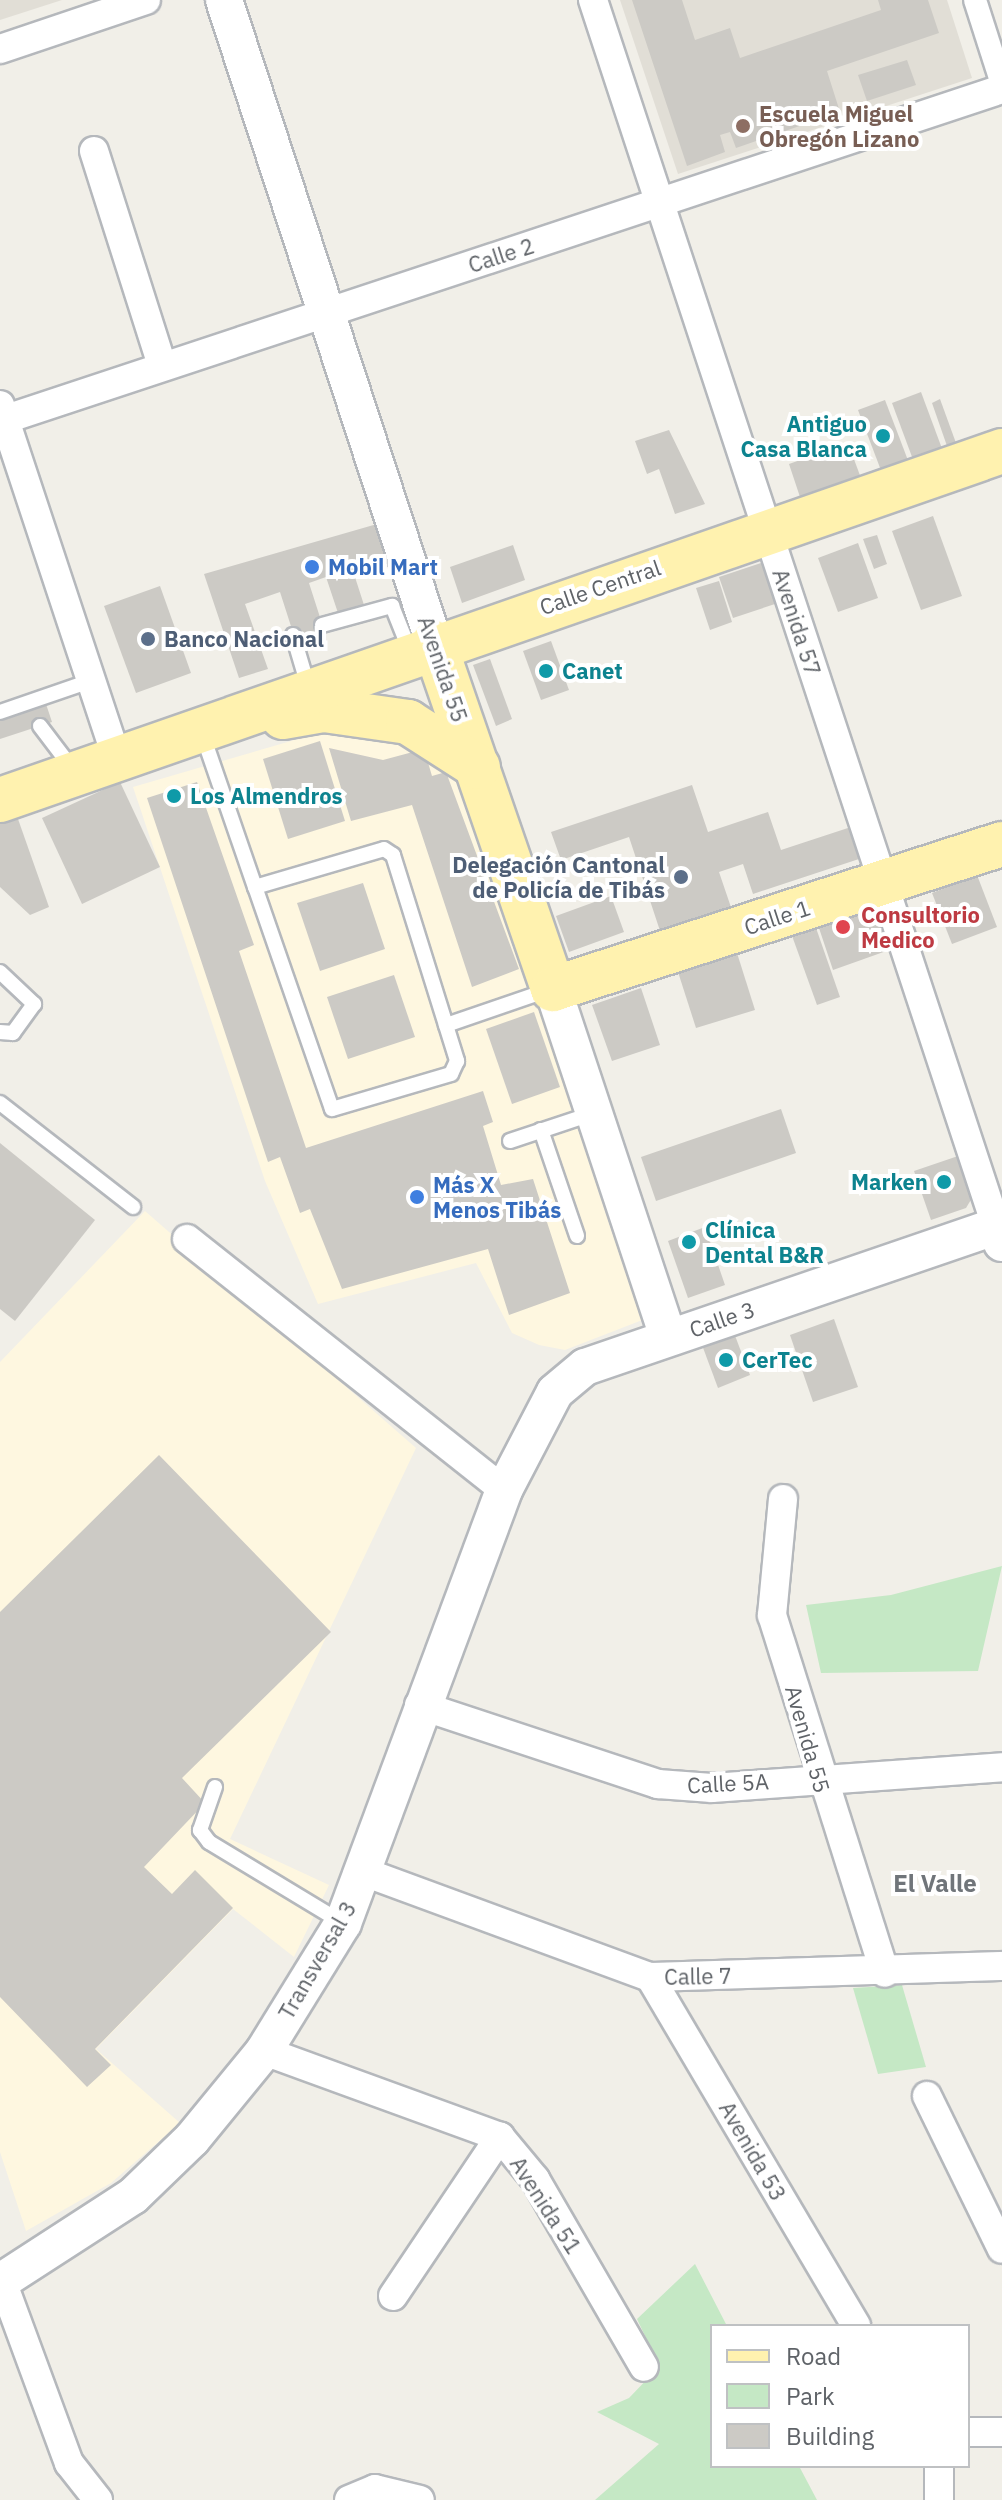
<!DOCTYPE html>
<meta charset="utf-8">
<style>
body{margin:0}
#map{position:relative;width:1002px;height:2500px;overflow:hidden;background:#f1efe8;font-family:"IBM Plex Sans",sans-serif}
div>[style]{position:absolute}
.commercial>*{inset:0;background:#fef7e0}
.education>*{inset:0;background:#e1ded6}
.green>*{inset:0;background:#c5e8c5}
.building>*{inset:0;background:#cccac5}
.roads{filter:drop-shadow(2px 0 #b5b8bc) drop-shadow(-2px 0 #b5b8bc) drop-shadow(0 2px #b5b8bc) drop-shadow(0 -2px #b5b8bc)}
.service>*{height:14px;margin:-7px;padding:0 7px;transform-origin:7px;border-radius:7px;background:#fff}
.pedestrian>*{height:22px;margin:-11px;padding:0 11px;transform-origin:11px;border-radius:11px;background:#fff}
.minor>*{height:28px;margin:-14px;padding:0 14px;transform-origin:14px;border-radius:14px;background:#fff}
.tertiary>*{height:36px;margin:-18px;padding:0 18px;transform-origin:18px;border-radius:18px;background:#fff}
.primary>*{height:44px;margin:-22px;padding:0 22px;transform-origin:22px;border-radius:22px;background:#fff2af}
.dots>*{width:22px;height:22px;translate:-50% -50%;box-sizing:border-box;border:4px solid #fff;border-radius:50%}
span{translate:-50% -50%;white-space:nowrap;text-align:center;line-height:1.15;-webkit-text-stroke:8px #fff;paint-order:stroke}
.education-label{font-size:22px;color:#785e54;font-weight:700}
.left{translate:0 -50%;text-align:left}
.street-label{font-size:22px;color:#5f6368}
.culture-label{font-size:22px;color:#0d838f;font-weight:700}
.right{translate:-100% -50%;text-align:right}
.shop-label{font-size:22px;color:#366cbe;font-weight:700}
.service-label{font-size:22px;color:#4e5e75;font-weight:700}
.health-label{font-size:22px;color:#be3a42;font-weight:700}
.neighbourhood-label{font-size:24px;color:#70757a;font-weight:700}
.legend{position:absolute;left:710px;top:2324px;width:260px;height:144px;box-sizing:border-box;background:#fff;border:2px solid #bfc1c3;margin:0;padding:10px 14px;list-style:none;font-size:24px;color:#5f6368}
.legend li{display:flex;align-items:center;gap:16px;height:40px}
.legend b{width:40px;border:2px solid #bfc1c3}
</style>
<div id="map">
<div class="commercial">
<div style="clip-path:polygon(346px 725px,424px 742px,465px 781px,645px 1319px,565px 1350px,539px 1345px,512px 1333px,476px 1263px,318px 1304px,265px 1181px,133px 787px)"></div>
<div style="clip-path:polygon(145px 1211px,416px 1448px,230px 1839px,329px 1885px,294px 1957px,233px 1909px,96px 2049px,180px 2123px,111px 2183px,26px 2231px,0 2152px,0 1362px)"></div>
</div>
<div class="education">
<div style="clip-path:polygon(0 0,62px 0,0 20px)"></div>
<div style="clip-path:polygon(620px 0,947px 0,972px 78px,678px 174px)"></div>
</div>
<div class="green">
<div style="clip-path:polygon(1002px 1566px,978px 1671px,821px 1673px,806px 1605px,891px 1595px)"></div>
<div style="clip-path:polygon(902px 1985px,926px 2067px,878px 2074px,853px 1988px)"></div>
<div style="clip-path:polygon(695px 2264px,727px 2326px,712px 2326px,712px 2466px,799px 2466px,817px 2500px,595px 2500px,659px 2444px,597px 2412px,629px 2398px,653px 2373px,655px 2357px,637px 2319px)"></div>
</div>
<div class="building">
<div style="clip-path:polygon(632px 0,682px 0,695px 40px,730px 28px,740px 58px,881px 10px,878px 0,928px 0,939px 33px,827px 71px,840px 112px,736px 148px,730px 132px,720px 135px,725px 152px,687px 166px)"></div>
<div style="clip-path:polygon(907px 60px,916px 85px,867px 101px,858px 75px)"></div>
<div style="clip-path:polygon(921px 392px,944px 454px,915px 465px,892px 403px)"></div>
<div style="clip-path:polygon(940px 399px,956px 443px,947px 446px,932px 403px)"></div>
<div style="clip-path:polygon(885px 400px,909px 463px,882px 473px,858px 410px)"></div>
<div style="clip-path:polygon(669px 430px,705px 504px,675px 514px,659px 469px,647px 474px,635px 441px)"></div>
<div style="clip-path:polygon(848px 443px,865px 489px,804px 509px,789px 464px)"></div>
<div style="clip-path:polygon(933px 516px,962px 596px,921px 610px,892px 531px)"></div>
<div style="clip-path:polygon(377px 524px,389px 562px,354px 574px,364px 605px,338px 613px,326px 577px,309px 583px,326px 636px,297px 645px,280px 592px,245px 604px,268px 669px,239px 678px,204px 574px)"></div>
<div style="clip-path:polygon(877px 535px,887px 564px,874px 569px,863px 539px)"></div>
<div style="clip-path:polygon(858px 543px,878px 598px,838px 612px,818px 558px)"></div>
<div style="clip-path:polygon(513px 545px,525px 580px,462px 603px,450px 567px)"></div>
<div style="clip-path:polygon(767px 561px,781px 602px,733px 618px,719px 577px)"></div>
<div style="clip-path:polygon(719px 581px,732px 622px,710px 630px,696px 588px)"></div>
<div style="clip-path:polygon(160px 586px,191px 673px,136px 693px,104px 606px)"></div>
<div style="clip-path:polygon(551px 641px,569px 690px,541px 700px,523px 651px)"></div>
<div style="clip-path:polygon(490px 659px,512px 719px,496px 726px,473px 665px)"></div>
<div style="clip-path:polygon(45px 701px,52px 722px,0 739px,0 716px)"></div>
<div style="clip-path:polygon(320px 741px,345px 821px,288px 839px,263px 759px)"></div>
<div style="clip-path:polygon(329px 748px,383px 760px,424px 749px,432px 776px,446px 772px,519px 969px,472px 987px,412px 805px,351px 821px)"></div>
<div style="clip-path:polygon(120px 782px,160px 867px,82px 904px,42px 818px)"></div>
<div style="clip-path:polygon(197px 782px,254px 945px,239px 951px,306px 1148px,483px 1091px,493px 1122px,483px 1126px,501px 1185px,533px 1179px,570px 1293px,509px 1315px,488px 1249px,342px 1289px,310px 1209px,300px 1213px,280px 1157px,268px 1162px,147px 798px)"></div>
<div style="clip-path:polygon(692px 785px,708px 832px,768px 812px,781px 850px,851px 827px,862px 858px,753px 894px,743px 864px,719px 872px,736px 922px,665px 946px,629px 837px,561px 860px,551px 832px)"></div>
<div style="clip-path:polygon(18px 819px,49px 907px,30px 915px,0 887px,0 824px)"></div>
<div style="clip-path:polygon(977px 875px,997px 927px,952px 944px,932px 893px)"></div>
<div style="clip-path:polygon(363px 883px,385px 949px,320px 971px,297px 903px)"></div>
<div style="clip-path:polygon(611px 896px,624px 932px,569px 952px,556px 916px)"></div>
<div style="clip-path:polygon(866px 908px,879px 913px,892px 949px,833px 970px,818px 925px)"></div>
<div style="clip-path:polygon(815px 925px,840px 997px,817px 1005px,791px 933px)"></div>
<div style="clip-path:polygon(737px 953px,755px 1010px,696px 1028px,678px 972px)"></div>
<div style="clip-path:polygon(394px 975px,415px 1037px,348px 1059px,327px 997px)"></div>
<div style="clip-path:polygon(641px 988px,660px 1045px,612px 1061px,592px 1005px)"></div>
<div style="clip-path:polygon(534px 1012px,560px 1087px,512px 1104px,486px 1029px)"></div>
<div style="clip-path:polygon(781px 1109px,796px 1153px,656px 1201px,641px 1157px)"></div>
<div style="clip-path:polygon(0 1143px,95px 1220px,15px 1321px,0 1309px)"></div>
<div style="clip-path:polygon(961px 1155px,975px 1193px,966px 1208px,931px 1220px,914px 1171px)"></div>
<div style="clip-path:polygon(705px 1227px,725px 1285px,688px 1298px,668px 1241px)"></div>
<div style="clip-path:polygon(834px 1319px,858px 1387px,813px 1402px,790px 1335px)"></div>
<div style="clip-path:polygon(734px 1333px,750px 1375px,718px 1388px,702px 1345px)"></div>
<div style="clip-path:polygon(159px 1455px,331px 1632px,182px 1778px,205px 1803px,144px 1867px,172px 1894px,195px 1870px,233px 1908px,95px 2049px,111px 2065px,87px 2087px,0 1997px,0 1612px)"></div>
</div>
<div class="roads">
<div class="service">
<div style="left:322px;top:625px;width:73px;rotate:-15.2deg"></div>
<div style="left:392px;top:606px;width:48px;rotate:68.2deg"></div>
<div style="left:293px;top:635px;width:56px;rotate:73.5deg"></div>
<div style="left:0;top:712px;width:95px;rotate:-19deg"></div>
<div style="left:40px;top:726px;width:53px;rotate:52.7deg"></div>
<div style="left:203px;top:736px;width:160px;rotate:71deg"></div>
<div style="left:384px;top:849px;width:11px;rotate:34deg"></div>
<div style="left:393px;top:855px;width:216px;rotate:72.7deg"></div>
<div style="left:457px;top:1061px;width:14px;rotate:115deg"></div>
<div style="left:451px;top:1074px;width:124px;rotate:163.6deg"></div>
<div style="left:332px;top:1109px;width:235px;rotate:-109.1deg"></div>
<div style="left:255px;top:887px;width:134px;rotate:-16.4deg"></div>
<div style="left:0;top:972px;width:47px;rotate:43.3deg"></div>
<div style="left:34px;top:1004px;width:36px;rotate:126deg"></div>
<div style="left:13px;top:1033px;width:13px;rotate:-176deg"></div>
<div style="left:446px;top:1025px;width:108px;rotate:-18.9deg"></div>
<div style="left:0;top:1103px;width:169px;rotate:38deg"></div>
<div style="left:541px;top:1130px;width:112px;rotate:71.2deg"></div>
<div style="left:510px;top:1141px;width:89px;rotate:-18.4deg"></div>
<div style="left:215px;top:1787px;width:46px;rotate:109.2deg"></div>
<div style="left:200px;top:1830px;width:15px;rotate:53deg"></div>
<div style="left:209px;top:1842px;width:157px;rotate:31.2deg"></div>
</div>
<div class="pedestrian">
<div style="left:975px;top:0;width:88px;rotate:72.2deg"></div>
</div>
<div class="minor">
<div style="left:593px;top:0;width:1291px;rotate:71.8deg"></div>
<div style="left:996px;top:1226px;width:6px;rotate:-9deg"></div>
<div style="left:0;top:49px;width:154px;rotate:-18.6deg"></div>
<div style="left:94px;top:151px;width:225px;rotate:72.4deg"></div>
<div style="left:0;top:405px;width:375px;rotate:71.7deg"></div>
<div style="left:0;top:421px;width:1056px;rotate:-18.33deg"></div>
<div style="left:187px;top:1239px;width:404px;rotate:38.4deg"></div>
<div style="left:783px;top:1499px;width:117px;rotate:95.4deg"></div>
<div style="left:772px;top:1615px;width:375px;rotate:72.5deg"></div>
<div style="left:419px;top:1705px;width:252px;rotate:18.3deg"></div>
<div style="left:658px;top:1784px;width:54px;rotate:4.2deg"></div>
<div style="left:712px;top:1788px;width:291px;rotate:-4.1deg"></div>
<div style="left:364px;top:1872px;width:305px;rotate:20.2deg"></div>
<div style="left:650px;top:1977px;width:352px;rotate:-1.8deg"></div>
<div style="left:650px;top:1977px;width:405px;rotate:59.4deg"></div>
<div style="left:264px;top:2051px;width:251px;rotate:20deg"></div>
<div style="left:500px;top:2137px;width:55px;rotate:50.2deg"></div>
<div style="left:535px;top:2179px;width:217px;rotate:59.9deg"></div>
<div style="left:927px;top:2096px;width:170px;rotate:63.9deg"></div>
<div style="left:2px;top:2281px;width:194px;rotate:69.8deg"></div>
<div style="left:69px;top:2463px;width:47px;rotate:51.9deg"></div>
<div style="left:393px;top:2296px;width:192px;rotate:-56.1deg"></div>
<div style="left:968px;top:2432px;width:34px"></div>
<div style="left:939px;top:2466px;width:34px;rotate:90deg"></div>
<div style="left:349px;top:2500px;width:28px;rotate:-23deg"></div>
<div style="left:375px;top:2489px;width:46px;rotate:13.7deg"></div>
</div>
<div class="tertiary">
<div style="left:224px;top:0;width:676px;rotate:71.91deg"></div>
<div style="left:553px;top:989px;width:367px;rotate:71.7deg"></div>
<div style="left:0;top:2282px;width:158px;rotate:-32.9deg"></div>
<div style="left:133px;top:2196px;width:82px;rotate:-44deg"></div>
<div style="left:192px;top:2139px;width:114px;rotate:-50.7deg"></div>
<div style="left:264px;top:2051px;width:150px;rotate:-58.3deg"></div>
<div style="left:343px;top:1923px;width:462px;rotate:-69.6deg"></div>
<div style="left:504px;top:1490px;width:110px;rotate:-62.5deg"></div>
<div style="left:555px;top:1392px;width:39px;rotate:-40deg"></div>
<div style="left:585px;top:1367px;width:435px;rotate:-18.9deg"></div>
<div style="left:996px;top:1226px;width:18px;rotate:71deg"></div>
</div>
<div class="primary">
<div style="left:434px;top:643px;width:366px;rotate:71deg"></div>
<div style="left:553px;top:989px;width:472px;rotate:-17.9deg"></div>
<div style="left:283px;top:717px;width:42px;rotate:-9.7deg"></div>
<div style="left:324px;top:710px;width:85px;rotate:8.1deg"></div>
<div style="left:408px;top:722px;width:83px;rotate:32.7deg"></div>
<div style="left:0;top:800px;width:1061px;rotate:-19.2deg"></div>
</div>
</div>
<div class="dots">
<div style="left:743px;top:126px;background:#8d6e63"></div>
<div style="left:883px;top:436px;background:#0f9aa8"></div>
<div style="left:312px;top:567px;background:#3f7fe0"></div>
<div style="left:148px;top:639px;background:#5c6f8a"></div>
<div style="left:546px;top:671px;background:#0f9aa8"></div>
<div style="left:174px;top:796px;background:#0f9aa8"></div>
<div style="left:681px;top:877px;background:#5c6f8a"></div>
<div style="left:843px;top:927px;background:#e0444e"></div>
<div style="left:944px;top:1182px;background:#0f9aa8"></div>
<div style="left:417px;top:1197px;background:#3f7fe0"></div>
<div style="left:689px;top:1242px;background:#0f9aa8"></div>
<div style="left:726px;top:1360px;background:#0f9aa8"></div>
</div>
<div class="education-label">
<span class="left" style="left:759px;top:126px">Escuela Miguel<br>Obregón Lizano</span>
</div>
<div class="street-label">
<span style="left:501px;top:255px;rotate:-18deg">Calle 2</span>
<span style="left:600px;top:587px;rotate:-19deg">Calle Central</span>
<span style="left:797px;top:622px;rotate:72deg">Avenida 57</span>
<span style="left:443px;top:669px;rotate:71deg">Avenida 55</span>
<span style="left:777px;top:917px;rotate:-18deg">Calle 1</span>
<span style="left:722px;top:1319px;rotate:-19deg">Calle 3</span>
<span style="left:808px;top:1739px;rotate:74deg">Avenida 55</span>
<span style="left:728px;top:1783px;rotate:-3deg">Calle 5A</span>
<span style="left:317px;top:1960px;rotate:-60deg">Transversal 3</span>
<span style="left:698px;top:1976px;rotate:-1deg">Calle 7</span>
<span style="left:753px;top:2151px;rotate:60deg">Avenida 53</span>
<span style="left:546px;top:2205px;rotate:57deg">Avenida 51</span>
</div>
<div class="culture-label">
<span class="right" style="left:867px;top:436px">Antiguo<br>Casa Blanca</span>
<span class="left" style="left:562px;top:671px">Canet</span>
<span class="left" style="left:190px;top:796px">Los Almendros</span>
<span class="right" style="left:928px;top:1182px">Marken</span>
<span class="left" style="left:705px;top:1242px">Clínica<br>Dental B&amp;R</span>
<span class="left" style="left:742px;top:1360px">CerTec</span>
</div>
<div class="shop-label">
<span class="left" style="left:328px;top:567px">Mobil Mart</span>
<span class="left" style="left:433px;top:1197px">Más X<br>Menos Tibás</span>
</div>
<div class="service-label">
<span class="left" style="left:164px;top:639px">Banco Nacional</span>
<span class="right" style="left:665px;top:877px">Delegación Cantonal<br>de Policía de Tibás</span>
</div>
<div class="health-label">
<span class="left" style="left:861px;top:927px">Consultorio<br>Medico</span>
</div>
<div class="neighbourhood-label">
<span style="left:935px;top:1884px">El Valle</span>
</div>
<ul class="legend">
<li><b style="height:10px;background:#fff2af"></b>Road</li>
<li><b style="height:22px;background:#c5e8c5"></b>Park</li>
<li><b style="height:22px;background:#cccac5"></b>Building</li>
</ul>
</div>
